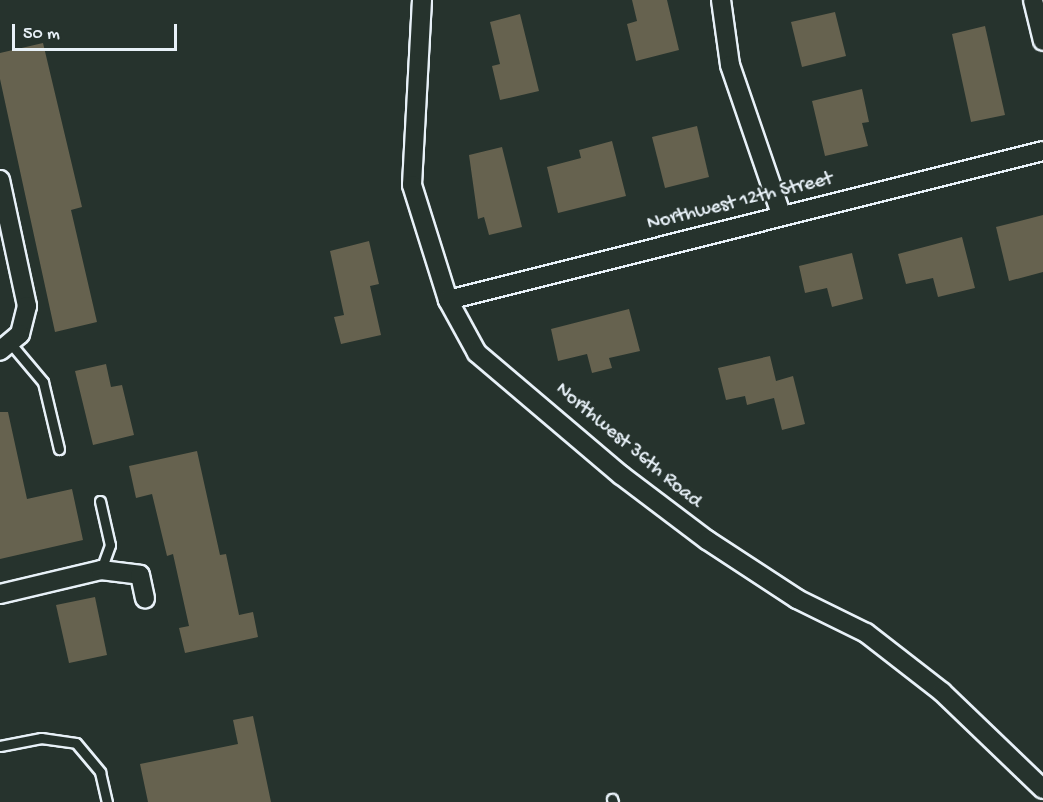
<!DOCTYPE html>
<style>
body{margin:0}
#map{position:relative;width:1043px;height:802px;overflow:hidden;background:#26332d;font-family:"Gochi Hand",sans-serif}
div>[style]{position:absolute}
.building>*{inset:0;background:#66624f}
.roads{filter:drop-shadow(2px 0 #e8f1f8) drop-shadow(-2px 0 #e8f1f8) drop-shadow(0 2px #e8f1f8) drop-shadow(0 -2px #e8f1f8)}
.service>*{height:9px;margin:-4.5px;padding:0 4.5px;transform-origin:4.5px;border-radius:4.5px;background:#26332d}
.minor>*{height:18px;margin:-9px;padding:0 9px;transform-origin:9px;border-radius:9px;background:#26332d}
span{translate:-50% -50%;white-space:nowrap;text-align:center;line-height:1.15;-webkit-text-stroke:4.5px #26332d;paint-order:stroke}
.street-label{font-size:20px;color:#e8f1f8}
.scale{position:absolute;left:12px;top:24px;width:165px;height:27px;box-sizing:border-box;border:3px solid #e8f1f8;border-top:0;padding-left:8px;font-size:18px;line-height:21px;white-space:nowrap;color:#e8f1f8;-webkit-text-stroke:4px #26332d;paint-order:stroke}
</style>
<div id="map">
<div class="building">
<div style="clip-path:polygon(632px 0,667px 0,679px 50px,636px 61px,627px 24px,637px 21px)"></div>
<div style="clip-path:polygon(835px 12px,846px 56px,802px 67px,791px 22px)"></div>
<div style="clip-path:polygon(520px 14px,539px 91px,500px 100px,492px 66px,500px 64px,490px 22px)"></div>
<div style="clip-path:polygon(985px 26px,1005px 115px,971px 122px,952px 34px)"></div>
<div style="clip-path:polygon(43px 43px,82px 207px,71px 210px,97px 322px,55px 332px,0 79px,0 53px)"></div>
<div style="clip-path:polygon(862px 89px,869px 122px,862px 123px,868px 146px,825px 156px,812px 101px)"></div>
<div style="clip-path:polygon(697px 126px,709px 177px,665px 188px,652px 137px)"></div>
<div style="clip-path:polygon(612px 141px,626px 196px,558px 213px,547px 167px,581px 158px,579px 150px)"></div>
<div style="clip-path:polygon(502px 147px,522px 227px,489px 235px,484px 217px,478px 219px,469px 155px)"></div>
<div style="clip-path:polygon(1043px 215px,1043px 272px,1009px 281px,996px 227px)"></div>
<div style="clip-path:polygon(962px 237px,975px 288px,938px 297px,933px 278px,906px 284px,898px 254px)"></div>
<div style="clip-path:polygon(369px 241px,379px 284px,370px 286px,381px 335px,341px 344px,334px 317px,344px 315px,330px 251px)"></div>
<div style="clip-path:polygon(852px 253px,863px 299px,832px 307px,827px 288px,805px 293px,799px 266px)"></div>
<div style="clip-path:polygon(629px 309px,640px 351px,609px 358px,612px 368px,592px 373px,587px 354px,558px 361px,551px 329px)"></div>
<div style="clip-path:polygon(770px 356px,776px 381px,793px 376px,805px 424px,782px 430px,774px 398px,747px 405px,745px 396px,726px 400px,718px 368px)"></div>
<div style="clip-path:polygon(106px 364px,111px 387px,122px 385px,134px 435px,93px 445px,75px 371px)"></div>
<div style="clip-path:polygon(0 412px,8px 412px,27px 499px,72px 489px,83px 540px,0 559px)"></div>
<div style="clip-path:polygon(197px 451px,220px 555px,226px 554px,239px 615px,253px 612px,258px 637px,185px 653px,179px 628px,189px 626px,173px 554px,167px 556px,152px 494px,136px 498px,129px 466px)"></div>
<div style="clip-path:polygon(95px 597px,107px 655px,69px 663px,56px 605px)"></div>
<div style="clip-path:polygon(253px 716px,271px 802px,148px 802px,140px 764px,238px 744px,233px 720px)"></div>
</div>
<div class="roads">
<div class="service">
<div style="left:11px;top:344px;width:50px;rotate:49.9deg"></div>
<div style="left:43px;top:382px;width:69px;rotate:76.6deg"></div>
<div style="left:100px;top:501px;width:45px;rotate:77.2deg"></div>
<div style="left:110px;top:545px;width:27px;rotate:110deg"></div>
<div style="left:0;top:746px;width:42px;rotate:-11deg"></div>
<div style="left:41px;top:738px;width:35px;rotate:8deg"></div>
<div style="left:76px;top:743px;width:38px;rotate:50deg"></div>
<div style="left:100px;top:772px;width:31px;rotate:77deg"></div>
<div style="left:612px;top:799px;width:3px;rotate:72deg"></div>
</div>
<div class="minor">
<div style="left:422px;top:0;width:185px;rotate:93.1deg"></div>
<div style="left:412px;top:185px;width:121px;rotate:72.6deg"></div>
<div style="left:448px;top:300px;width:60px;rotate:61.3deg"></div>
<div style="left:477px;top:353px;width:189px;rotate:40.3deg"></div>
<div style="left:621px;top:475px;width:108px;rotate:37.1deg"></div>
<div style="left:707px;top:540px;width:108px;rotate:33.2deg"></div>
<div style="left:797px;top:599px;width:77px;rotate:26.2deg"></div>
<div style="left:866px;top:633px;width:96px;rotate:37.8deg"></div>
<div style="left:942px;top:692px;width:140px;rotate:43.8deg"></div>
<div style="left:721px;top:0;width:66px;rotate:82.1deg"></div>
<div style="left:730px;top:65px;width:157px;rotate:71.1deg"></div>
<div style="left:1033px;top:0;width:42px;rotate:76.3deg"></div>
<div style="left:0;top:180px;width:129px;rotate:77.9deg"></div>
<div style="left:27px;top:306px;width:29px;rotate:104deg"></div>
<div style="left:20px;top:334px;width:26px;rotate:140deg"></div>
<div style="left:448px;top:300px;width:613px;rotate:-14.06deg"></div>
<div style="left:0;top:594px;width:104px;rotate:-13.4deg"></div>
<div style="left:101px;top:570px;width:39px;rotate:7deg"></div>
<div style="left:140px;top:575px;width:24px;rotate:78deg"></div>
</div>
</div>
<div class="street-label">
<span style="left:740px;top:202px;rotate:-14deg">Northwest 12th Street</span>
<span style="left:628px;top:446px;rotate:40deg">Northwest 36th Road</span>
</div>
<div class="scale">50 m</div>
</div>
